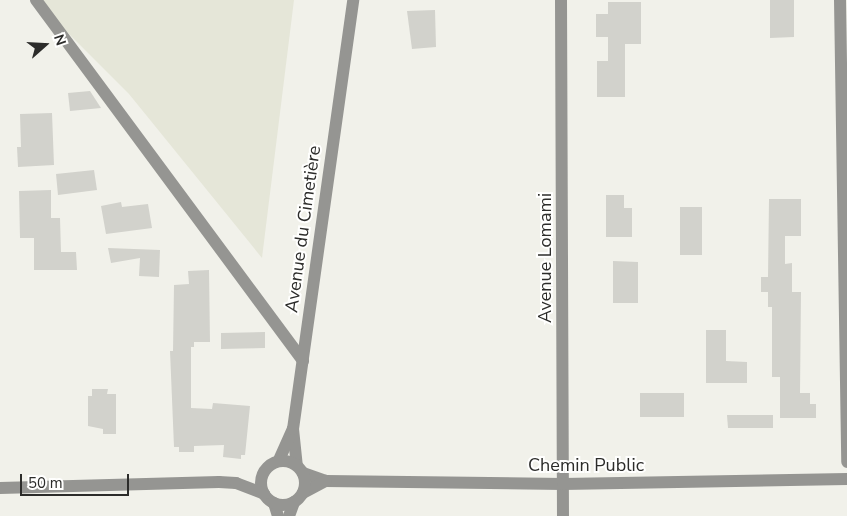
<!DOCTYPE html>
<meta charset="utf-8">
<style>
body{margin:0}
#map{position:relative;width:847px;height:516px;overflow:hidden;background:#f1f1ea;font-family:"Nunito Sans",sans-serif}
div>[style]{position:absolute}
.built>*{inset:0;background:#e5e6d8}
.building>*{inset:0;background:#d2d2cc}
.minor>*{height:12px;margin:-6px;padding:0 6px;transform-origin:6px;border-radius:6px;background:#959592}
.tertiary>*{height:12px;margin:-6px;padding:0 6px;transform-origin:6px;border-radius:6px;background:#959592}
.tertiary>.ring{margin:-6px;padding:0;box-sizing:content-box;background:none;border:12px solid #959592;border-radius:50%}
span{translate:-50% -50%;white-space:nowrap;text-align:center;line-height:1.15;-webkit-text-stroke:4px #fffffe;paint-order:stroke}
.street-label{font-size:18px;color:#2c2c2a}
.north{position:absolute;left:20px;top:20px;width:50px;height:50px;-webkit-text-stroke:4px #fffffe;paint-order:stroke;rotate:71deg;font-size:14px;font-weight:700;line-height:20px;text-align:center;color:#2c2c2a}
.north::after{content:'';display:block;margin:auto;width:18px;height:22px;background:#2c2c2a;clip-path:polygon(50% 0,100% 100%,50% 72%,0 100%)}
.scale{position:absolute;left:20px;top:474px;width:109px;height:22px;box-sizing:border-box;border:2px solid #2c2c2a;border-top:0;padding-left:6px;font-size:15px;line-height:18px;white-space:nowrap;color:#2c2c2a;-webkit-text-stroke:4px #fffffe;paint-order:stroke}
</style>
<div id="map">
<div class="built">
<div style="clip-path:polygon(35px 0,294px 0,262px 258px,129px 94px)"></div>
</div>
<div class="building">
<div style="clip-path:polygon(770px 0,794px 0,794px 37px,770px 38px)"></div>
<div style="clip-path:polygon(608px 2px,641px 2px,641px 44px,625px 44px,625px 97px,597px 97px,597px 61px,608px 61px,608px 37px,596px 37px,596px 14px,608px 14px)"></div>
<div style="clip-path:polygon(435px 10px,436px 47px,412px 49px,407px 11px)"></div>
<div style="clip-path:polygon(90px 91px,101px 108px,70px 111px,68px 93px)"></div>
<div style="clip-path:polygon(52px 113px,54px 165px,18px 167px,17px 147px,21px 147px,20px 114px)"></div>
<div style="clip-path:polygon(94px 170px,97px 190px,58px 195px,56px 174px)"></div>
<div style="clip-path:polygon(51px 190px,51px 218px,60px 218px,61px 252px,76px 252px,77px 270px,34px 270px,34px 238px,20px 238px,19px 191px)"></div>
<div style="clip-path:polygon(606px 195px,624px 195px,624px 208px,632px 208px,632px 237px,606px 237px)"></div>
<div style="clip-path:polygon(769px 199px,801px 199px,801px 236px,785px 236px,785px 264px,792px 263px,792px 292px,801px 292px,800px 393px,810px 393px,810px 404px,816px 404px,816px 418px,780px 418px,780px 377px,772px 377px,772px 307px,768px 307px,768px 292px,761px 292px,761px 277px,768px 277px)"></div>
<div style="clip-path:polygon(121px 202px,122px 207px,148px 204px,152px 228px,106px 234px,101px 206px)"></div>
<div style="clip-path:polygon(680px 207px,702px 207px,702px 255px,680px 255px)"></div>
<div style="clip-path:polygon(108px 248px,160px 250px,159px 277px,139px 276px,140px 258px,111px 263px)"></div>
<div style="clip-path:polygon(613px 261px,638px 262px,638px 303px,613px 303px)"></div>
<div style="clip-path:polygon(209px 270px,210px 342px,194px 342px,194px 347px,191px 347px,191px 408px,212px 409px,213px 403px,250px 406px,245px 455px,241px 455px,241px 459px,223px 457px,224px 445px,194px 446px,194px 452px,179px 452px,179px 447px,174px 447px,170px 351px,173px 351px,174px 285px,189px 284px,188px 271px)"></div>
<div style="clip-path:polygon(706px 330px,726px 330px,726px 361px,747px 362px,747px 383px,706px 383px)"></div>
<div style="clip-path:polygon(265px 332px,265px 348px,221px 349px,221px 333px)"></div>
<div style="clip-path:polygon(92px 389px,108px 389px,107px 394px,116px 394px,116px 434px,103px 434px,103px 429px,88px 426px,88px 396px,92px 396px)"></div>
<div style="clip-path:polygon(640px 393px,684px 393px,684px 417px,640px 417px)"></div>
<div style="clip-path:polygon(727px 415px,773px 415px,773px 428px,728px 428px)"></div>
</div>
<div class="minor">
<div style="left:36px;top:0;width:449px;rotate:53.5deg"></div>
<div style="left:561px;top:0;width:516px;rotate:89.78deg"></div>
<div style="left:840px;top:0;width:462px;rotate:89.1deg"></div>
<div style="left:303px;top:473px;width:24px;rotate:19deg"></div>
<div style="left:326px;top:481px;width:237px;rotate:0.7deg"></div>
<div style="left:563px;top:484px;width:284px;rotate:-1deg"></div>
<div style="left:303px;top:493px;width:26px;rotate:-28deg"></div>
<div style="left:274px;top:503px;width:14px;rotate:73deg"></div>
<div style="left:289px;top:516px;width:15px;rotate:-70deg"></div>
</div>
<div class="tertiary">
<div style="left:293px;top:429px;width:36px;rotate:84deg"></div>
<div style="left:279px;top:460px;width:34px;rotate:-66deg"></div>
<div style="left:293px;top:429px;width:433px;rotate:-82deg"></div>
<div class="ring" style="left:261px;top:461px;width:32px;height:32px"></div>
<div style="left:0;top:488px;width:219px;rotate:-1.6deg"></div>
<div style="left:219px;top:482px;width:17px;rotate:3deg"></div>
<div style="left:236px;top:483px;width:30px;rotate:21deg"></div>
</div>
<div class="street-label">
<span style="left:303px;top:229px;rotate:-82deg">Avenue du Cimetière</span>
<span style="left:545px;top:258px;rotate:-90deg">Avenue Lomami</span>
<span style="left:586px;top:465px">Chemin Public</span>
</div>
<div class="north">N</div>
<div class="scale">50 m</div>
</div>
